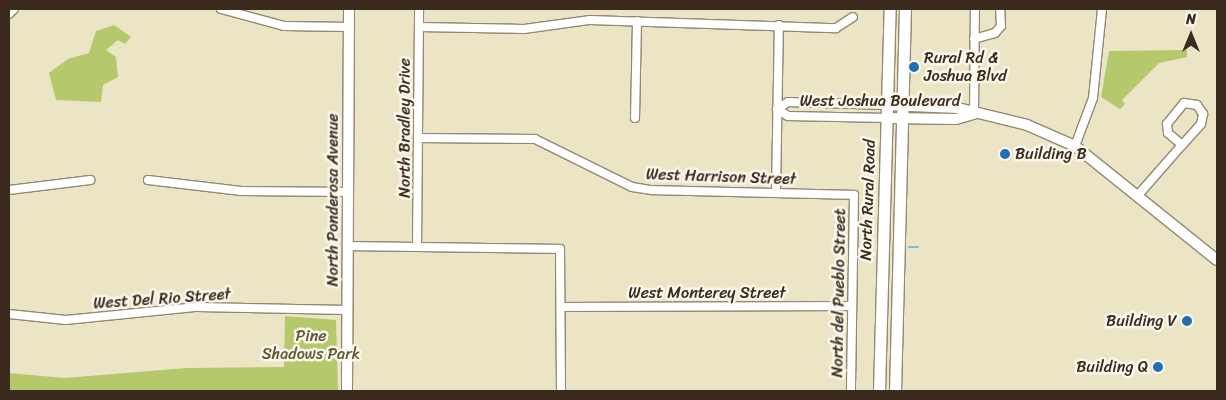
<!DOCTYPE html>
<style>
body{margin:0}
#map{position:relative;width:1226px;height:400px;overflow:hidden;background:#ebe5c6;font-family:Sriracha,sans-serif}
div>[style]{position:absolute}
.green>*{inset:0;background:#b5c86c}
.stream>*{height:2.5px;margin:-1.25px;padding:0 1.25px;transform-origin:1.25px;border-radius:1.25px;background:#78bcee}
.roads{filter:drop-shadow(1px 0 #938872) drop-shadow(-1px 0 #938872) drop-shadow(0 1px #938872) drop-shadow(0 -1px #938872)}
.minor>*{height:8px;margin:-4px;padding:0 4px;transform-origin:4px;border-radius:4px;background:#fff}
.tertiary>*{height:10px;margin:-5px;padding:0 5px;transform-origin:5px;border-radius:5px;background:#fff}
.secondary>*{height:11px;margin:-5.5px;padding:0 5.5px;transform-origin:5.5px;border-radius:5.5px;background:#fff}
.dots>*{width:14px;height:14px;translate:-50% -50%;box-sizing:border-box;border:2px solid #fbf7ec;border-radius:50%}
span{translate:-50% -50%;white-space:nowrap;text-align:center;line-height:1.15;-webkit-text-stroke:5px #fbf7ec;paint-order:stroke}
.poi-label{font-size:16px;color:#3b2a1e}
.left{translate:0 -50%;text-align:left}
.right{translate:-100% -50%;text-align:right}
.street-label{font-size:16px;color:#3b2a1e}
.park-label{font-size:16px;color:#605935}
.frame{position:absolute;inset:0;border:10px solid #3b2a1e;pointer-events:none}
.north{position:absolute;left:1166px;top:10px;width:50px;height:50px;-webkit-text-stroke:4px #fbf7ec;paint-order:stroke;rotate:0deg;font-size:14px;font-weight:700;line-height:20px;text-align:center;color:#3b2a1e}
.north::after{content:'';display:block;margin:auto;width:18px;height:22px;background:#3b2a1e;clip-path:polygon(50% 0,100% 100%,50% 72%,0 100%)}
</style>
<div id="map">
<div class="green">
<div style="clip-path:polygon(114px 25px,131px 37px,125px 44px,118px 40px,106px 50px,116px 57px,118px 77px,103px 85px,101px 102px,56px 100px,49px 73px,68px 59px,89px 53px,96px 31px)"></div>
<div style="clip-path:polygon(1187px 50px,1187px 57px,1159px 63px,1122px 100px,1125px 104px,1120px 109px,1101px 97px,1109px 51px)"></div>
<div style="clip-path:polygon(285px 316px,336px 320px,338px 391px,9px 391px,9px 373px,64px 378px,187px 368px,284px 367px)"></div>
</div>
<div class="stream">
<div style="left:909px;top:247px;width:9px"></div>
</div>
<div class="roads">
<div class="minor">
<div style="left:221px;top:9px;width:65px;rotate:15.1deg"></div>
<div style="left:284px;top:26px;width:65px;rotate:0.9deg"></div>
<div style="left:9px;top:14px;width:7px;rotate:-45deg"></div>
<div style="left:419px;top:27px;width:105px;rotate:1.1deg"></div>
<div style="left:524px;top:29px;width:67px;rotate:-7.8deg"></div>
<div style="left:590px;top:20px;width:246px;rotate:1.9deg"></div>
<div style="left:836px;top:28px;width:20px;rotate:-33deg"></div>
<div style="left:974px;top:39px;width:22px;rotate:-16deg"></div>
<div style="left:995px;top:33px;width:9px;rotate:-49deg"></div>
<div style="left:1001px;top:26px;width:17px;rotate:-93deg"></div>
<div style="left:1184px;top:103px;width:13px;rotate:9deg"></div>
<div style="left:1197px;top:105px;width:11px;rotate:56deg"></div>
<div style="left:1203px;top:114px;width:10px;rotate:101deg"></div>
<div style="left:1201px;top:124px;width:28px;rotate:132deg"></div>
<div style="left:1182px;top:145px;width:18px;rotate:-139deg"></div>
<div style="left:1168px;top:133px;width:9px;rotate:-96deg"></div>
<div style="left:1167px;top:124px;width:27px;rotate:-51deg"></div>
<div style="left:974px;top:114px;width:105px;rotate:-89.5deg"></div>
<div style="left:635px;top:118px;width:97px;rotate:-88.8deg"></div>
<div style="left:887px;top:118px;width:99px;rotate:-178.8deg"></div>
<div style="left:788px;top:116px;width:13px;rotate:-148deg"></div>
<div style="left:777px;top:109px;width:13px;rotate:-32deg"></div>
<div style="left:788px;top:102px;width:99px;rotate:1.7deg"></div>
<div style="left:418px;top:138px;width:117px;rotate:0.5deg"></div>
<div style="left:535px;top:139px;width:108px;rotate:26.3deg"></div>
<div style="left:632px;top:187px;width:20px;rotate:9deg"></div>
<div style="left:652px;top:190px;width:202px;rotate:1.4deg"></div>
<div style="left:854px;top:195px;width:196px;rotate:90.9deg"></div>
<div style="left:1075px;top:146px;width:51px;rotate:-69.4deg"></div>
<div style="left:1093px;top:98px;width:89px;rotate:-84.2deg"></div>
<div style="left:148px;top:180px;width:94px;rotate:6.7deg"></div>
<div style="left:241px;top:191px;width:108px;rotate:0.5deg"></div>
<div style="left:9px;top:190px;width:82px;rotate:-7deg"></div>
<div style="left:776px;top:192px;width:167px;rotate:-89deg"></div>
<div style="left:1139px;top:194px;width:65px;rotate:-48.7deg"></div>
<div style="left:349px;top:246px;width:211px;rotate:0.8deg"></div>
<div style="left:560px;top:249px;width:142px;rotate:89.6deg"></div>
<div style="left:417px;top:247px;width:238px;rotate:-89.5deg"></div>
<div style="left:561px;top:307px;width:291px;rotate:-0.2deg"></div>
<div style="left:9px;top:314px;width:57px;rotate:6deg"></div>
<div style="left:66px;top:320px;width:132px;rotate:-5.7deg"></div>
<div style="left:197px;top:307px;width:150px;rotate:1.1deg"></div>
</div>
<div class="tertiary">
<div style="left:887px;top:105px;width:71px;rotate:2.4deg"></div>
<div style="left:958px;top:108px;width:71px;rotate:13.8deg"></div>
<div style="left:1027px;top:125px;width:52px;rotate:23.6deg"></div>
<div style="left:1075px;top:146px;width:182px;rotate:38.8deg"></div>
<div style="left:887px;top:118px;width:69px;rotate:0.8deg"></div>
<div style="left:956px;top:119px;width:19px;rotate:-16deg"></div>
<div style="left:347px;top:391px;width:382px;rotate:-89.7deg"></div>
</div>
<div class="secondary">
<div style="left:879px;top:391px;width:382px;rotate:-88.4deg"></div>
<div style="left:895px;top:391px;width:382px;rotate:-88.5deg"></div>
</div>
</div>
<div class="dots">
<div style="left:914px;top:67px;background:#1f6fb2"></div>
<div style="left:1005px;top:154px;background:#1f6fb2"></div>
<div style="left:1187px;top:321px;background:#1f6fb2"></div>
<div style="left:1158px;top:367px;background:#1f6fb2"></div>
</div>
<div class="poi-label">
<span class="left" style="left:924px;top:67px">Rural Rd &amp;<br>Joshua Blvd</span>
<span class="left" style="left:1015px;top:154px">Building B</span>
<span class="right" style="left:1177px;top:321px">Building V</span>
<span class="right" style="left:1148px;top:367px">Building Q</span>
</div>
<div class="street-label">
<span style="left:880px;top:101px">West Joshua Boulevard</span>
<span style="left:405px;top:128px;rotate:-90deg">North Bradley Drive</span>
<span style="left:721px;top:177px;rotate:2deg">West Harrison Street</span>
<span style="left:333px;top:200px;rotate:-90deg">North Ponderosa Avenue</span>
<span style="left:868px;top:200px;rotate:-88deg">North Rural Road</span>
<span style="left:707px;top:293px">West Monterey Street</span>
<span style="left:839px;top:293px;rotate:-89deg">North del Pueblo Street</span>
<span style="left:162px;top:299px;rotate:-4deg">West Del Rio Street</span>
</div>
<div class="park-label">
<span style="left:311px;top:345px">Pine<br>Shadows Park</span>
</div>
<div class="frame"></div>
<div class="north">N</div>
</div>
